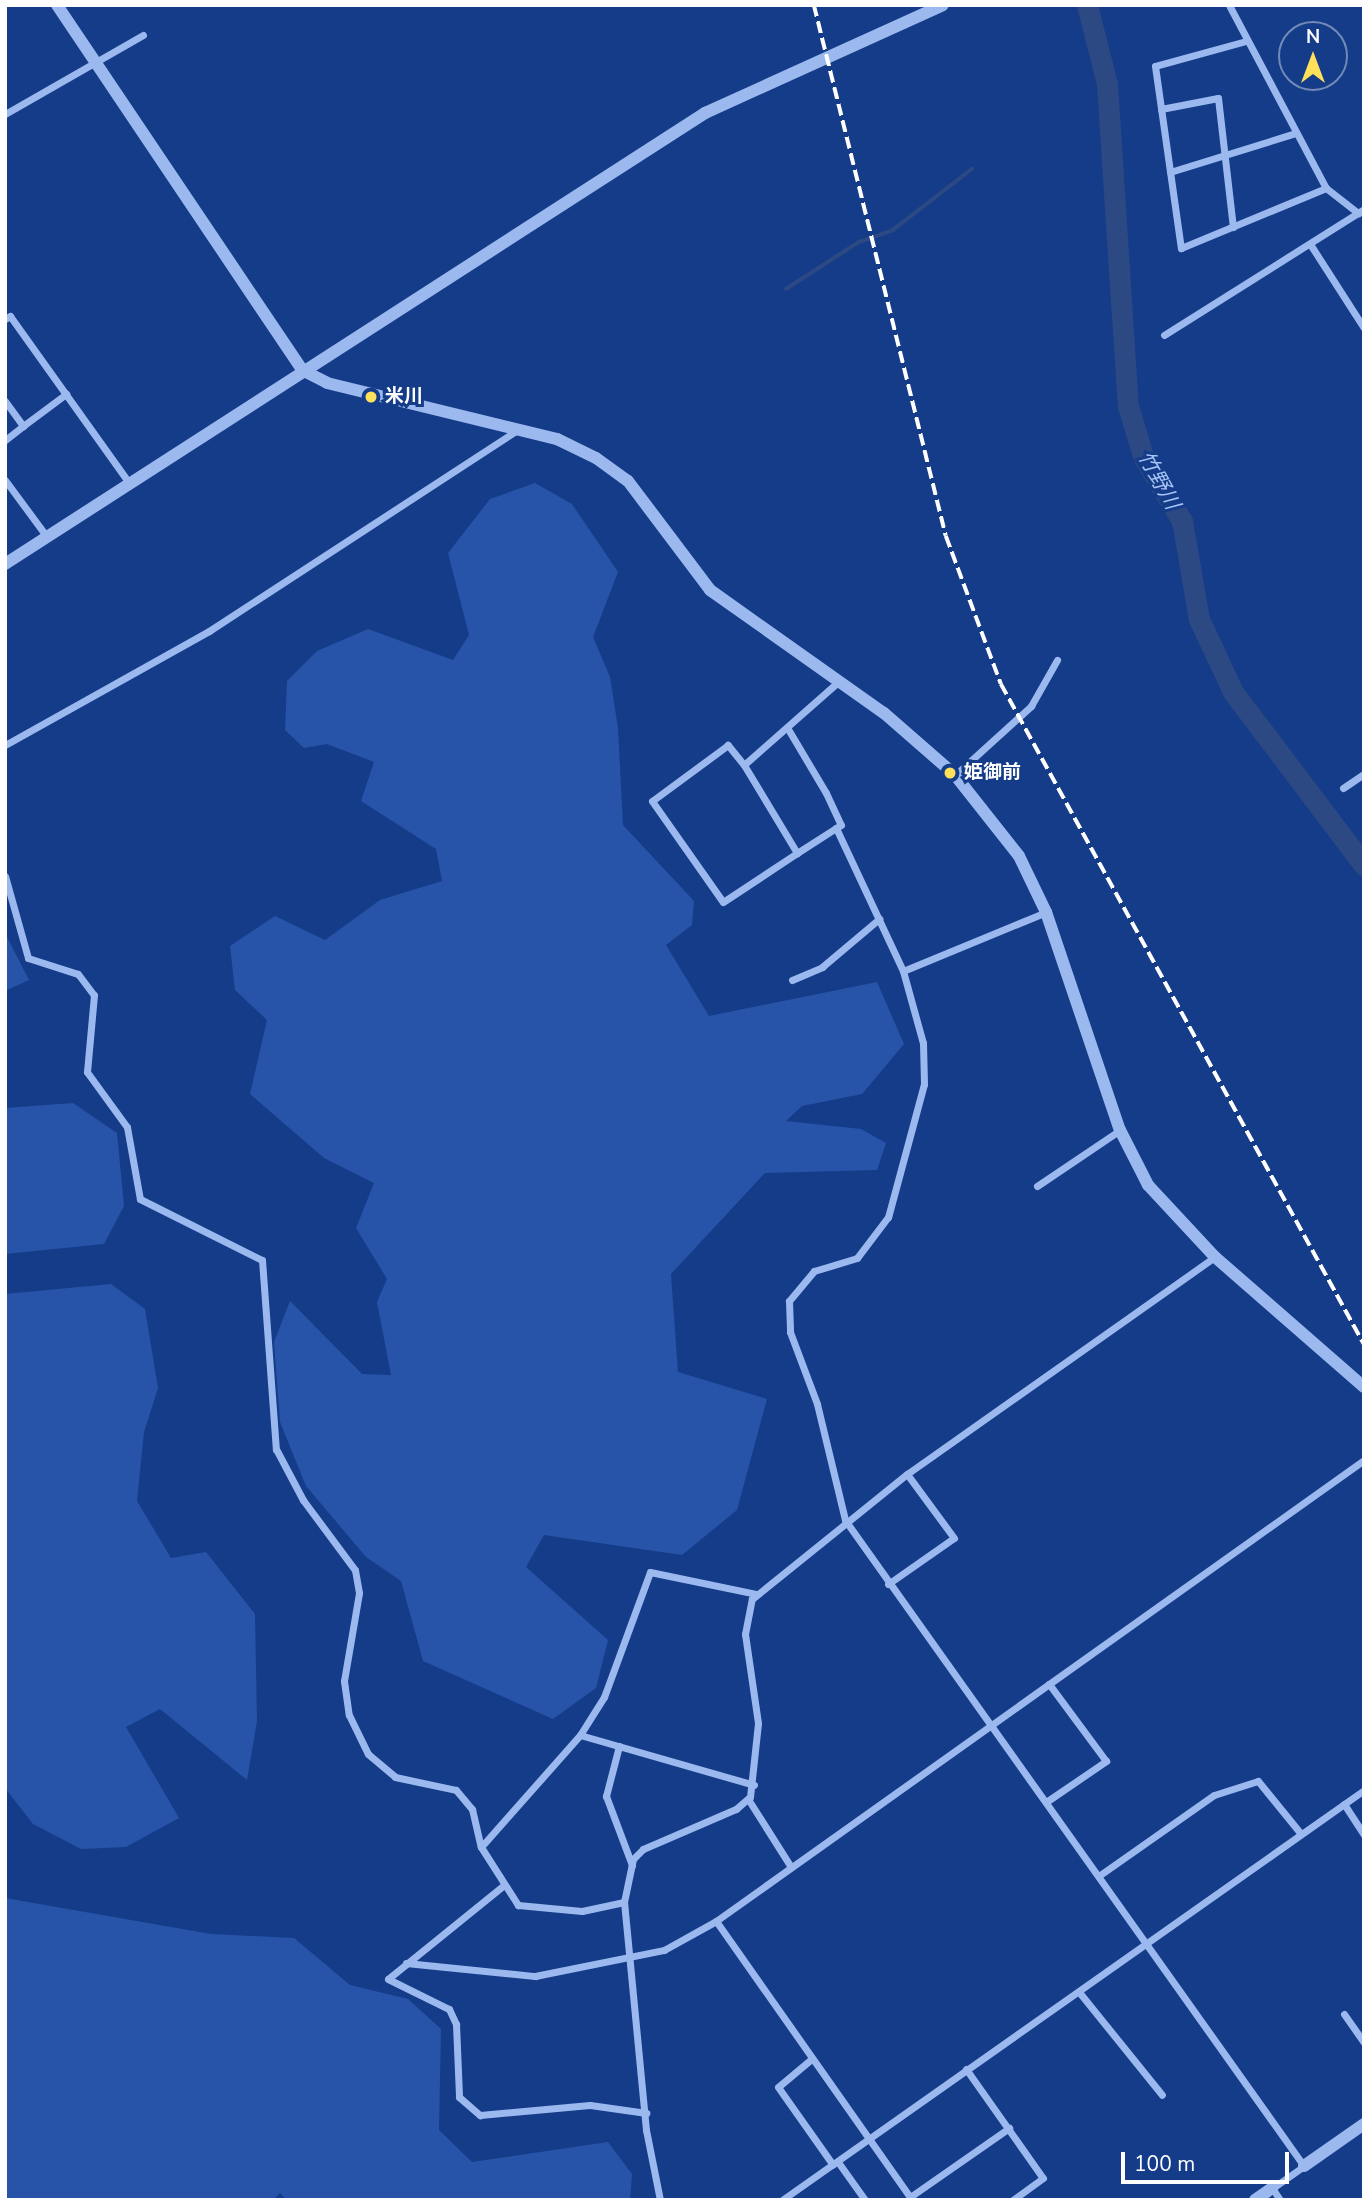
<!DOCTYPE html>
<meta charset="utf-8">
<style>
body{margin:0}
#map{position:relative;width:1369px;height:2205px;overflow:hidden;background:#153c89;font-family:"Nunito Sans","Noto Sans JP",sans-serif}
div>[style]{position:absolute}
.green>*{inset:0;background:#2754a8}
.stream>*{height:3.5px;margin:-1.75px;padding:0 1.75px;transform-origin:1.75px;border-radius:1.75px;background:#2c4983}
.river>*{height:21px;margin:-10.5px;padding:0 10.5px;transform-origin:10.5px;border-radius:10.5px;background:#2c4983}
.minor>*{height:7px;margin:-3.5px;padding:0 3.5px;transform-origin:3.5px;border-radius:3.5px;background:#9cb9ef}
.tertiary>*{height:12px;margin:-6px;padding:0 6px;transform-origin:6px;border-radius:6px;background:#9cb9ef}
.rail>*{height:3.5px;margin-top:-1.75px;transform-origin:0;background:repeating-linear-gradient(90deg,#fff 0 12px,transparent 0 17px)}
.dots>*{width:19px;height:19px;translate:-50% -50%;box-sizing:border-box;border:4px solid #153c89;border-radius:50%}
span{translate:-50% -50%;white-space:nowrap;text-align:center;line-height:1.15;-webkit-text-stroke:6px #153c89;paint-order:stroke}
.poi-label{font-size:19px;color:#fff;font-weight:700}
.left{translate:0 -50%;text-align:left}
.water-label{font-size:21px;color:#a8c4f6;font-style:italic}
.frame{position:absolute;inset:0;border:7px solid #fff;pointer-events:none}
.north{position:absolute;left:1278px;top:21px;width:70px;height:70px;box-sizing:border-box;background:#153c89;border:2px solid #738ab8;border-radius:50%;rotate:0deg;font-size:19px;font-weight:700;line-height:28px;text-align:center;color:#fff}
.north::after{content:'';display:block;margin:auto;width:24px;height:32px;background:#ffe05a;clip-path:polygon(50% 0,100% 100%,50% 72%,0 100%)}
.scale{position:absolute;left:1121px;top:2152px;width:168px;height:32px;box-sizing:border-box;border:4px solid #fff;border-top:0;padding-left:9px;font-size:21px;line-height:24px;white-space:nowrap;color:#fff;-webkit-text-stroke:5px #153c89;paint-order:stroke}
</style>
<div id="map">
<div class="green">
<div style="clip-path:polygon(535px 483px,572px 504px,618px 572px,593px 637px,610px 677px,618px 728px,623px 825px,694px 901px,692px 925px,666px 945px,709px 1016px,877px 982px,904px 1044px,862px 1094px,802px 1106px,786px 1121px,861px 1129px,886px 1143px,877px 1170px,765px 1173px,671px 1274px,678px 1372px,767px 1399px,737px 1510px,682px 1555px,544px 1535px,526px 1567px,608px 1640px,596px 1688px,553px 1719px,423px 1661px,401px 1581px,366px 1557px,306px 1486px,280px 1422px,274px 1342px,290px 1301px,362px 1374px,391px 1375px,377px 1302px,387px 1279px,356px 1228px,374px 1183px,324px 1158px,250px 1094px,267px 1020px,235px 990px,230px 946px,275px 916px,325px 940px,380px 900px,442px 881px,436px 849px,361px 801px,374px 762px,327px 744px,304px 748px,285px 730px,287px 681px,317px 651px,368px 629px,453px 660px,469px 635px,448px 553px,490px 499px)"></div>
<div style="clip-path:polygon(5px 933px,29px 980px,5px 991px)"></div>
<div style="clip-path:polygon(73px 1103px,117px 1133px,124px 1206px,104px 1244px,5px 1254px,5px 1108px)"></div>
<div style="clip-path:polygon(111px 1284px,145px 1309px,158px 1388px,144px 1432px,137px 1501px,171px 1558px,206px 1552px,255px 1614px,257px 1721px,247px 1780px,160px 1709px,126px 1727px,179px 1818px,126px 1847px,81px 1849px,33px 1824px,5px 1788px,5px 1294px)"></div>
<div style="clip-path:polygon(5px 1898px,211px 1934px,294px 1938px,350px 1985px,408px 1999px,441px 2029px,439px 2130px,472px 2162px,608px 2142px,632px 2174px,630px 2200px,286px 2200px,280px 2193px,273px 2200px,5px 2200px)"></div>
</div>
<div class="stream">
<div style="left:786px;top:289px;width:87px;rotate:-32.8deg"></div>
<div style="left:859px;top:242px;width:36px;rotate:-19deg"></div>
<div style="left:893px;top:230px;width:100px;rotate:-37.7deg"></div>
</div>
<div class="river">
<div style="left:1087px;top:5px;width:81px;rotate:75.8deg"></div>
<div style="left:1107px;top:84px;width:323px;rotate:86.3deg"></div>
<div style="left:1128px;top:406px;width:52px;rotate:73.3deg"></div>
<div style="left:1143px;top:456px;width:76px;rotate:59deg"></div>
<div style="left:1182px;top:521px;width:99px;rotate:80.2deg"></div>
<div style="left:1199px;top:619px;width:81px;rotate:65deg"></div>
<div style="left:1233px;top:692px;width:217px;rotate:52.9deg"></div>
</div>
<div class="minor">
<div style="left:1229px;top:5px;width:207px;rotate:62.1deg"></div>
<div style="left:1326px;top:188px;width:41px;rotate:38deg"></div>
<div style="left:1246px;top:41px;width:94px;rotate:164.6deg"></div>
<div style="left:1155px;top:66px;width:184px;rotate:81.9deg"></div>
<div style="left:1181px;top:248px;width:157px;rotate:-22.5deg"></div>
<div style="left:1161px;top:109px;width:58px;rotate:-10.9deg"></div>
<div style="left:1218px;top:98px;width:130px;rotate:83.4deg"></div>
<div style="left:5px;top:114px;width:159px;rotate:-29.8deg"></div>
<div style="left:1170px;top:172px;width:132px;rotate:-17.2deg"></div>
<div style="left:1310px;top:244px;width:100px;rotate:57.3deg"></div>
<div style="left:5px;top:319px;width:6px;rotate:-31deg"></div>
<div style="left:10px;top:316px;width:205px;rotate:54.5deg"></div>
<div style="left:1164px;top:335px;width:236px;rotate:-32.2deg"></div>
<div style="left:5px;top:401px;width:31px;rotate:54deg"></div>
<div style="left:23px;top:426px;width:23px;rotate:142deg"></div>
<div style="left:23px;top:426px;width:54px;rotate:-36.7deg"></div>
<div style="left:5px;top:480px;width:71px;rotate:53.6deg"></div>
<div style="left:838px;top:682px;width:125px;rotate:138.6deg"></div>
<div style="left:744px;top:765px;width:103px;rotate:58.9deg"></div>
<div style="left:797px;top:853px;width:46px;rotate:-32.7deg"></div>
<div style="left:836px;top:828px;width:158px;rotate:64.9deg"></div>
<div style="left:903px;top:971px;width:75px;rotate:74.5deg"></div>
<div style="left:923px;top:1043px;width:41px;rotate:88.6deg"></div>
<div style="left:924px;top:1084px;width:138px;rotate:105.1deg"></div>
<div style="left:888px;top:1217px;width:51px;rotate:127.1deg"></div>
<div style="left:857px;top:1258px;width:45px;rotate:163.2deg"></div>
<div style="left:814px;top:1271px;width:39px;rotate:130deg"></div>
<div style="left:789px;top:1301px;width:31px;rotate:88deg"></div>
<div style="left:790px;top:1332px;width:77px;rotate:69.4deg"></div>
<div style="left:817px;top:1404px;width:119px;rotate:76.4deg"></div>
<div style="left:845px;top:1520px;width:792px;rotate:54.61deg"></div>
<div style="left:1304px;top:2166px;width:39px;rotate:145deg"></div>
<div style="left:1272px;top:2188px;width:14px;rotate:56deg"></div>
<div style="left:788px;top:729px;width:74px;rotate:59.3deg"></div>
<div style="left:826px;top:793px;width:35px;rotate:65deg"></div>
<div style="left:841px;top:825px;width:6px;rotate:149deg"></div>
<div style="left:5px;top:745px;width:234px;rotate:-29.2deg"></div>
<div style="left:209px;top:631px;width:368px;rotate:-33.1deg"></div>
<div style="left:744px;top:765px;width:26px;rotate:-129deg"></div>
<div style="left:728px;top:745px;width:94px;rotate:143.6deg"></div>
<div style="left:652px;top:801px;width:123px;rotate:54.9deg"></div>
<div style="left:723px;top:902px;width:89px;rotate:-33.5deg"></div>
<div style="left:955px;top:775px;width:103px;rotate:-42.2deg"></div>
<div style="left:1031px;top:706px;width:53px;rotate:-60.5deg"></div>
<div style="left:1343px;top:788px;width:25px;rotate:-34deg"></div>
<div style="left:5px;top:876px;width:85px;rotate:74.3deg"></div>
<div style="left:28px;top:958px;width:52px;rotate:17.7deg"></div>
<div style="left:78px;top:974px;width:26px;rotate:53deg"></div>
<div style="left:94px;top:995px;width:77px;rotate:95.2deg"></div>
<div style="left:87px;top:1072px;width:68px;rotate:54deg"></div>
<div style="left:127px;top:1127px;width:73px;rotate:79.8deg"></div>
<div style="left:140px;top:1199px;width:136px;rotate:26.6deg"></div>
<div style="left:262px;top:1260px;width:190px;rotate:85.8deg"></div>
<div style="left:276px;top:1449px;width:58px;rotate:62.1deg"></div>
<div style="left:303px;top:1500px;width:87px;rotate:53.4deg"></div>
<div style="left:355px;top:1570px;width:23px;rotate:80deg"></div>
<div style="left:359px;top:1593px;width:89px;rotate:99.7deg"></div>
<div style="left:344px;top:1681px;width:34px;rotate:82deg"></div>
<div style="left:349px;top:1715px;width:43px;rotate:64deg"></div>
<div style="left:368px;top:1754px;width:35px;rotate:40deg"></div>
<div style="left:395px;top:1777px;width:62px;rotate:12deg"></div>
<div style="left:456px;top:1790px;width:25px;rotate:50deg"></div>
<div style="left:472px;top:1809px;width:39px;rotate:77deg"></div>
<div style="left:481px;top:1847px;width:69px;rotate:57.5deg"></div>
<div style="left:518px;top:1905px;width:64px;rotate:5.4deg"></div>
<div style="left:582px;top:1911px;width:43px;rotate:-12.1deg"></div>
<div style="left:903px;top:971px;width:155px;rotate:-22.4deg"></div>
<div style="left:792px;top:980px;width:33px;rotate:-23deg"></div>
<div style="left:822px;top:967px;width:75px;rotate:-40.1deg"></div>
<div style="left:1037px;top:1186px;width:100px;rotate:-34deg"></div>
<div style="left:888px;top:1584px;width:80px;rotate:-34.9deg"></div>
<div style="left:954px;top:1538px;width:79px;rotate:-126.3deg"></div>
<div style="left:580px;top:1735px;width:181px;rotate:16deg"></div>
<div style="left:619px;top:1746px;width:52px;rotate:104.6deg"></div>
<div style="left:606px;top:1796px;width:74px;rotate:69.4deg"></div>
<div style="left:748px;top:1799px;width:80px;rotate:57.7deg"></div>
<div style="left:1046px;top:1802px;width:73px;rotate:-34.3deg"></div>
<div style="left:1106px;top:1761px;width:96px;rotate:-126.5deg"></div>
<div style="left:1344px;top:1804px;width:37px;rotate:57deg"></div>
<div style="left:481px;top:1847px;width:149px;rotate:-48.5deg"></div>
<div style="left:580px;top:1735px;width:45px;rotate:-57.7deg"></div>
<div style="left:604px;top:1697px;width:133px;rotate:-69.8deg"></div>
<div style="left:650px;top:1572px;width:108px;rotate:11.7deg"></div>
<div style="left:1100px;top:1875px;width:139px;rotate:-35.1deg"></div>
<div style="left:1214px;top:1795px;width:46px;rotate:-17.7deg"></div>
<div style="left:1258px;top:1781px;width:68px;rotate:50.9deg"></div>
<div style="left:504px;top:1885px;width:149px;rotate:141deg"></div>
<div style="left:388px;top:1979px;width:68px;rotate:26.2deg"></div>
<div style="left:449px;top:2009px;width:17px;rotate:65deg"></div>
<div style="left:456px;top:2024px;width:73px;rotate:87.6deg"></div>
<div style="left:459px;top:2097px;width:28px;rotate:41deg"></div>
<div style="left:480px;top:2115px;width:110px;rotate:-5.2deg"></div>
<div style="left:590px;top:2105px;width:57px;rotate:8.1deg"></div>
<div style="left:716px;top:1921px;width:341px;rotate:54.9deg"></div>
<div style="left:406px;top:1963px;width:130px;rotate:5.8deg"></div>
<div style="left:535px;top:1976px;width:132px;rotate:-11.4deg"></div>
<div style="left:664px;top:1950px;width:60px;rotate:-29.1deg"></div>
<div style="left:716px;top:1921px;width:795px;rotate:-35.43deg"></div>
<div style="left:1079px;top:1992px;width:132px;rotate:51.1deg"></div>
<div style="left:1344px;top:2014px;width:35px;rotate:55deg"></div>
<div style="left:809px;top:2061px;width:40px;rotate:140deg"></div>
<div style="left:778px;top:2087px;width:95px;rotate:54.8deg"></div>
<div style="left:966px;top:2069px;width:133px;rotate:54.8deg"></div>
<div style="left:1043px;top:2178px;width:37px;rotate:144deg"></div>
<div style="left:838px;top:2162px;width:47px;rotate:54.6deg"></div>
<div style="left:910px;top:2197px;width:121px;rotate:-34.9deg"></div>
<div style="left:660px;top:2200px;width:71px;rotate:-101.3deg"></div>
<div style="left:646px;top:2130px;width:229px;rotate:-95.5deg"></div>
<div style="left:624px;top:1902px;width:44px;rotate:-78.2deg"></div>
<div style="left:633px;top:1859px;width:14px;rotate:-45deg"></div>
<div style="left:643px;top:1849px;width:101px;rotate:-23.3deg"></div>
<div style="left:736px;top:1809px;width:18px;rotate:-41deg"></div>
<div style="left:750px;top:1797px;width:74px;rotate:-83.8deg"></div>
<div style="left:758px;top:1723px;width:90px;rotate:-98.3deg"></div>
<div style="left:745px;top:1634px;width:36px;rotate:-79deg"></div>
<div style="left:752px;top:1599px;width:199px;rotate:-38.9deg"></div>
<div style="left:907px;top:1474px;width:377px;rotate:-35.2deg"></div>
<div style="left:782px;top:2200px;width:712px;rotate:-35.16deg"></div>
</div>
<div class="tertiary">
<div style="left:57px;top:5px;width:440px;rotate:56.1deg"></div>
<div style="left:302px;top:370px;width:28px;rotate:27deg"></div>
<div style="left:327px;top:383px;width:237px;rotate:13.7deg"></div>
<div style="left:557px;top:439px;width:43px;rotate:26deg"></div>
<div style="left:596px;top:458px;width:39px;rotate:36deg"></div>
<div style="left:628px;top:481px;width:136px;rotate:53deg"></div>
<div style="left:710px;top:590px;width:213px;rotate:35.3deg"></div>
<div style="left:884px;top:713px;width:94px;rotate:41.1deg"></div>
<div style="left:955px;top:775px;width:103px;rotate:51.7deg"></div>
<div style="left:1019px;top:856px;width:62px;rotate:64.3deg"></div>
<div style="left:1046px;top:912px;width:230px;rotate:71.3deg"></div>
<div style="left:1120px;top:1130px;width:62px;rotate:63deg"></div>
<div style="left:1148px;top:1185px;width:98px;rotate:47.1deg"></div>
<div style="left:1215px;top:1257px;width:198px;rotate:41.1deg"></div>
<div style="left:5px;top:564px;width:833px;rotate:-32.79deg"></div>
<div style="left:705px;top:113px;width:261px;rotate:-24.4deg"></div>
<div style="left:1304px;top:2166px;width:73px;rotate:-35deg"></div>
<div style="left:1255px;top:2200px;width:21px;rotate:-35deg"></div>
</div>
<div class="rail">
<div style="left:814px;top:5px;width:547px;rotate:76.04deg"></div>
<div style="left:946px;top:536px;width:158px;rotate:69.6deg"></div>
<div style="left:1001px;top:684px;width:753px;rotate:61.19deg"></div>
</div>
<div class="dots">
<div style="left:371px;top:397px;background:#ffe05a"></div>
<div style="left:950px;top:773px;background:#ffe05a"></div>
</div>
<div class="poi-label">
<span class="left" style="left:385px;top:397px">米川</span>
<span class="left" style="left:964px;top:773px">姫御前</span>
</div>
<div class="water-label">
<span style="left:1159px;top:480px;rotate:61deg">竹野川</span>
</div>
<div class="frame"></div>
<div class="north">N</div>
<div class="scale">100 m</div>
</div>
